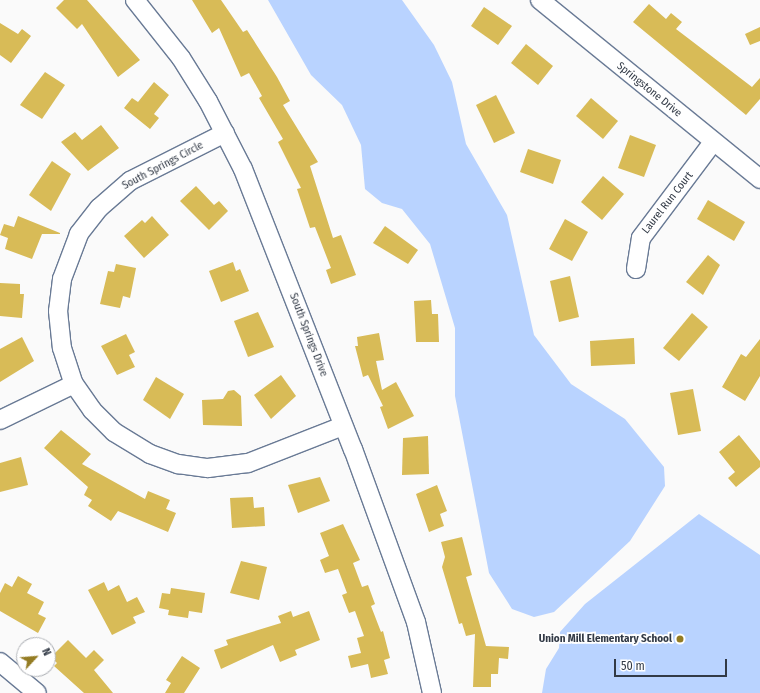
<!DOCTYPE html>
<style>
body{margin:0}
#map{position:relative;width:760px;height:693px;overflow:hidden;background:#fafafa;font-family:"Fira Sans Condensed",sans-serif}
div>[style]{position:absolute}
.green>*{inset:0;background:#b9d3ff}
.building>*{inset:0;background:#d8bb57}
.roads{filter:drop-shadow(1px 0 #697a95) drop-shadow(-1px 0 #697a95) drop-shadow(0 1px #697a95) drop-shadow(0 -1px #697a95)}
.minor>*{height:18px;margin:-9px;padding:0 9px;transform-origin:9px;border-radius:9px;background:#fff}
.dots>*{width:11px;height:11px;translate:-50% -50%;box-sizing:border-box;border:2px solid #fff;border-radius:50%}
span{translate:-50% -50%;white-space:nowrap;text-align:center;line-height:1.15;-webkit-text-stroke:3.5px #fff;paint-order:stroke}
.street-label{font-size:11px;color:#323a46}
.poi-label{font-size:11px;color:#323a46;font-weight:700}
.right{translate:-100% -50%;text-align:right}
.north{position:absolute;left:16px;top:637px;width:40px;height:40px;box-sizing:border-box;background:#fff;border:1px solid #adb0b5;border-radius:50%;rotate:64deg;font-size:11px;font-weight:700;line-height:16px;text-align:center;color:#323a46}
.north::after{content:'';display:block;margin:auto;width:14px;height:18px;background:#947c23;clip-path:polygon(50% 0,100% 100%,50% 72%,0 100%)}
.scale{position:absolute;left:614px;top:659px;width:113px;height:18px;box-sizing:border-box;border:2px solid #323a46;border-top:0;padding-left:5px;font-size:12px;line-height:14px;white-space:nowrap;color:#323a46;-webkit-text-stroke:3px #fff;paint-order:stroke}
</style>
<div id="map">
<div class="green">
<div style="clip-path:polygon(268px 0,402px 0,434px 45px,452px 82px,466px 144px,507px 215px,534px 335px,571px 384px,625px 419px,664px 467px,665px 486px,630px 541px,554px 612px,534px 617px,512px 609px,489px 573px,455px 396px,455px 328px,430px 244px,402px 209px,382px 203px,365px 189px,361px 145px,342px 105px,311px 75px)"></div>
<div style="clip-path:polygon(699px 514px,760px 555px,760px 693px,542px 693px,546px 669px,559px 648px,560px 632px,585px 604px)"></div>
</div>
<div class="building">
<div style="clip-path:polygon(64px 0,87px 0,140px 60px,118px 77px,82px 24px,77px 29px,56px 8px)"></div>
<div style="clip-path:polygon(192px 0,221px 0,243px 32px,247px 30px,277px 77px,290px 101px,283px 105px,318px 162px,310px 166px,333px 238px,341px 235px,356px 275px,331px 284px,326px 270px,331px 268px,315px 227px,310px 228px,297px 189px,301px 188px,278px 142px,283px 139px,259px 98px,262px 96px,249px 73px,241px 77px,219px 28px,212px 33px)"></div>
<div style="clip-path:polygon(649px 4px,666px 19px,671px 13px,682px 22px,676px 29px,752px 87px,760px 78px,760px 99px,746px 115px,633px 22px)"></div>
<div style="clip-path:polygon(484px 7px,512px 26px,498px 45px,471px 26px)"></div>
<div style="clip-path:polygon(0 23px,18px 34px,22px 29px,31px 36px,11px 63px,0 55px)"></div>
<div style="clip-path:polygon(760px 27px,760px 41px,750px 45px,745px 34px)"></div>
<div style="clip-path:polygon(526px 44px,553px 66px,538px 85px,511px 63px)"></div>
<div style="clip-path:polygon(45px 72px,65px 85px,42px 119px,20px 105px)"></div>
<div style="clip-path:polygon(154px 82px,169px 95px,154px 114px,159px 118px,150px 129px,124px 108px,132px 98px,138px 102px)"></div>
<div style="clip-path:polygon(496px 95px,515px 133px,494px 143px,476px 105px)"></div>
<div style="clip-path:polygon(591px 98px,618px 121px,603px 139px,576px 116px)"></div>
<div style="clip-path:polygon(101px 125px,119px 148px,88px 171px,61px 142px,75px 132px,82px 140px)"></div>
<div style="clip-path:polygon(630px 135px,656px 145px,644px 177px,618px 168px)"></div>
<div style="clip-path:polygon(528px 149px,561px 160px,553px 184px,520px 172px)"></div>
<div style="clip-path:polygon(52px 161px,71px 174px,51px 211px,29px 195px)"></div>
<div style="clip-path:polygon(603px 176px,624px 194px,602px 220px,581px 202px)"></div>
<div style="clip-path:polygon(196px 186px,214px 205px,219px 201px,228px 211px,209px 230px,180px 201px)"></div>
<div style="clip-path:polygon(708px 200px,745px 222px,734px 241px,697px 219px)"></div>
<div style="clip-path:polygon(18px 216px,60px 233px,60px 234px,42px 234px,32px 259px,5px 249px,8px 238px,0 235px,4px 224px,14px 227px)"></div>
<div style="clip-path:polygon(152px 216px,169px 235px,144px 258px,124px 236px,142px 220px,145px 223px)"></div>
<div style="clip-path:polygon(565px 219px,588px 232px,572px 261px,549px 249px)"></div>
<div style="clip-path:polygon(385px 226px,418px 250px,408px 264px,373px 243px)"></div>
<div style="clip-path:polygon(708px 255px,720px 265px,703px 295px,686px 282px)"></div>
<div style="clip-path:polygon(233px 262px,236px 271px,240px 269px,249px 291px,221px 302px,209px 271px)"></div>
<div style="clip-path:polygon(116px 264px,136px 268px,130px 298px,123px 296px,120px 308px,100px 304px,108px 271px,114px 272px)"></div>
<div style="clip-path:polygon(570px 276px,579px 317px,559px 322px,550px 281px)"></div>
<div style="clip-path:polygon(0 283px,20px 284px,20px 294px,24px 294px,22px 318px,0 316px)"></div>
<div style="clip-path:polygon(431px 300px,432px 314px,438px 314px,439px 342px,416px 342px,414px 301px)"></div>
<div style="clip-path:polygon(258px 312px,274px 347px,248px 357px,234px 321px)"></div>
<div style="clip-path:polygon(692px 313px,708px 327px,679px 361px,663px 348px)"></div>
<div style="clip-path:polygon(379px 333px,384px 360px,376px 361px,382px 390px,396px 382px,414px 416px,388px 429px,380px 407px,383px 406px,368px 375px,363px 377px,355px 346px,358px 346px,357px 337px)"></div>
<div style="clip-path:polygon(126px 334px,135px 352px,129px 355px,135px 367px,117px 375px,101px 346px)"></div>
<div style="clip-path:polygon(22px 337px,34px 361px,0 382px,0 349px)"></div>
<div style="clip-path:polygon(634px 338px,635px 364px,591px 366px,590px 341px)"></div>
<div style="clip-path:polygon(760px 339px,760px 376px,745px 401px,722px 387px,741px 354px,746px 357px)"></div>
<div style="clip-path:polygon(281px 375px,296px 396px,271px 419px,254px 395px)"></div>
<div style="clip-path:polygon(156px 377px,184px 394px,170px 419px,143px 400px)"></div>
<div style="clip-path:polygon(693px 389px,701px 431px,678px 435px,670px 393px)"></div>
<div style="clip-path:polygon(234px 390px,241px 396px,242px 426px,203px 425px,202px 400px,223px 399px,228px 391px)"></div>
<div style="clip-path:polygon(61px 430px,91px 454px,82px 464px,145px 499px,148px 491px,170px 500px,166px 509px,176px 513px,168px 532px,118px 511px,111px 521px,88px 506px,92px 500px,84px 495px,88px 487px,44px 448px)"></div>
<div style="clip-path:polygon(739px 435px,760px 461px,760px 467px,736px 487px,728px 478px,735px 472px,719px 452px)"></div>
<div style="clip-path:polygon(428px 436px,429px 474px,402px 475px,403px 438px)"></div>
<div style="clip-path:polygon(21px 457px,28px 485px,0 492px,0 463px)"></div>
<div style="clip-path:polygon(320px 477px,330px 501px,298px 513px,288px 485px)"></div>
<div style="clip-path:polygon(437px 485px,447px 511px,440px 514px,444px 526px,429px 532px,416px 494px)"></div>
<div style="clip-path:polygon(253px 497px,254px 508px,264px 507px,265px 526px,232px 528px,230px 498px)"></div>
<div style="clip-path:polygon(343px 524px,360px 560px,353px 563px,362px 587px,368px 585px,375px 604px,371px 606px,381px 632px,383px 631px,390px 658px,384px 660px,388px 674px,371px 678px,368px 664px,351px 668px,348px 656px,361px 653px,357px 638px,364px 636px,355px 611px,349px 613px,342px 595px,347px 593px,338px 569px,325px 573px,320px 560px,329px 556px,320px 533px)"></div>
<div style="clip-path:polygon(462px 537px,472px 575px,466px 577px,486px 646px,509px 647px,508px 659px,499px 658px,498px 674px,491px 674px,491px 687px,473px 687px,475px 634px,466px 636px,462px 623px,459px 624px,442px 567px,445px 557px,441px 542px)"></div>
<div style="clip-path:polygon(241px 561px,267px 567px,259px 600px,230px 593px)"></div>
<div style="clip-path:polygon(18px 576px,32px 584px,27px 593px,44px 602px,38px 614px,46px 618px,38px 633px,0 611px,0 593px,5px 583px,12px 587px)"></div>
<div style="clip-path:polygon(104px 582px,108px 591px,119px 585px,127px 602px,137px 597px,145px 612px,133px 617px,136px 623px,112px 635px,88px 590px)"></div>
<div style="clip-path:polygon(171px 588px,205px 593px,202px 613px,189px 611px,188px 618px,168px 615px,169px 610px,159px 608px,162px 593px,170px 594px)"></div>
<div style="clip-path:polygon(291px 611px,293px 617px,309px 611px,320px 640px,295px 650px,297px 655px,280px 662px,273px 645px,221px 669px,214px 650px,228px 645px,226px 640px,281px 623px,278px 616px)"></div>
<div style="clip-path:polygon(68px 640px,86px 658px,94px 650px,104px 660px,94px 670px,113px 693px,84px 693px,54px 666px,57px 663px,51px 657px)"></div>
<div style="clip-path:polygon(182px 656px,200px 668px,184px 693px,165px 693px,171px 683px,166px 680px)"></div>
</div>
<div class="roads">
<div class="minor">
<div style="left:135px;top:0;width:74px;rotate:51.6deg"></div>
<div style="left:181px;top:58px;width:51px;rotate:57.9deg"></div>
<div style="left:208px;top:101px;width:76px;rotate:62.8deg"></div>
<div style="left:243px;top:169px;width:301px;rotate:68.6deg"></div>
<div style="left:353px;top:449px;width:184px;rotate:70deg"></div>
<div style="left:416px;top:622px;width:73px;rotate:77.3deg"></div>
<div style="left:540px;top:0;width:284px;rotate:39.1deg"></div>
<div style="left:225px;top:133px;width:106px;rotate:153.2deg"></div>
<div style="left:130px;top:181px;width:41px;rotate:138.9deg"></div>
<div style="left:99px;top:208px;width:33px;rotate:128deg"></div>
<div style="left:79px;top:234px;width:48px;rotate:110.7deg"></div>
<div style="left:62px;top:279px;width:32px;rotate:97deg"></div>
<div style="left:58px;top:311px;width:37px;rotate:84deg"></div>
<div style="left:62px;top:348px;width:38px;rotate:72deg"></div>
<div style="left:74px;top:384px;width:32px;rotate:55deg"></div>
<div style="left:92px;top:410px;width:31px;rotate:45deg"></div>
<div style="left:114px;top:432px;width:42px;rotate:31.4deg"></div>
<div style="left:150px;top:454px;width:30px;rotate:20deg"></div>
<div style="left:178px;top:464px;width:30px;rotate:8deg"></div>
<div style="left:208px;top:468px;width:40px;rotate:-7.1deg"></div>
<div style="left:248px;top:463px;width:102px;rotate:-21.3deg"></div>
<div style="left:636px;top:269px;width:31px;rotate:-81deg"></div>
<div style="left:641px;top:238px;width:120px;rotate:-53.1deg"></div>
<div style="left:0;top:420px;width:82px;rotate:-25.9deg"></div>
<div style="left:0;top:662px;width:48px;rotate:40deg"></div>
</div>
</div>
<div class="dots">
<div style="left:680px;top:639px;background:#947c23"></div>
</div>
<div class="street-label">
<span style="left:649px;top:90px;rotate:39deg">Springstone Drive</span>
<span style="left:163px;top:166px;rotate:-28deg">South Springs Circle</span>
<span style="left:668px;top:203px;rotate:-52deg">Laurel Run Court</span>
<span style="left:308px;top:335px;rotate:69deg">South Springs Drive</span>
</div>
<div class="poi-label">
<span class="right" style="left:672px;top:639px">Union Mill Elementary School</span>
</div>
<div class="north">N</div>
<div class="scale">50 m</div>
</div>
